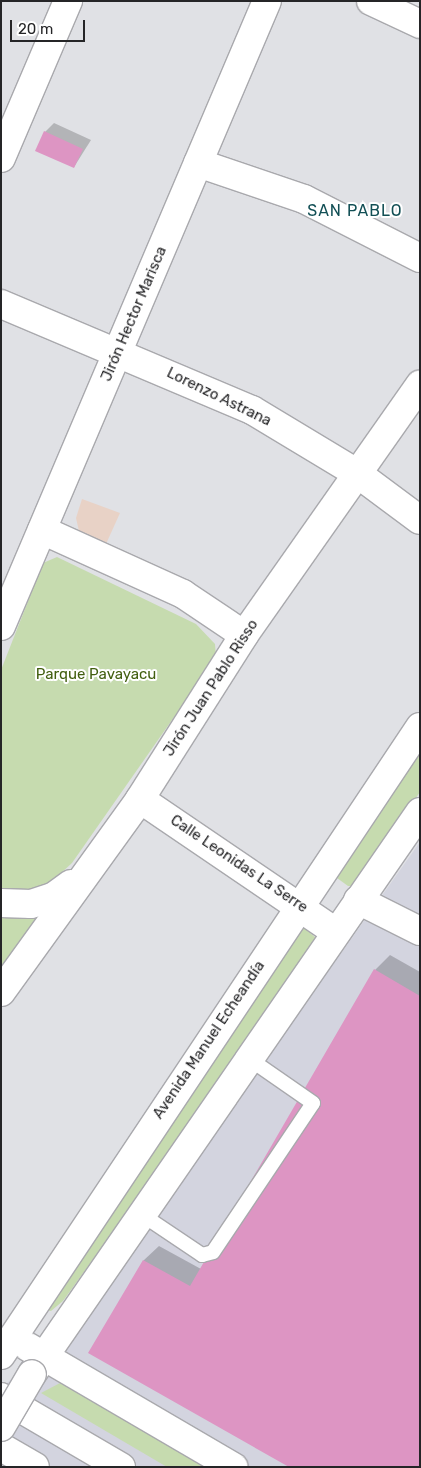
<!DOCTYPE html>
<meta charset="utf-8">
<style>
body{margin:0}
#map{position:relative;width:421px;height:1468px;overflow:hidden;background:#e0e1e5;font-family:Rubik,sans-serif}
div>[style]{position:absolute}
.built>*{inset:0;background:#d3d4df}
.education>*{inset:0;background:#e8d2c6}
.green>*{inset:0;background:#c6dbaf}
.shadow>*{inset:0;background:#0003}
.building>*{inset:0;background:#dd95c3}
.roads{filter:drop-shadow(1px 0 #a9a9ad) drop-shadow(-1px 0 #a9a9ad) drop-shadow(0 1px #a9a9ad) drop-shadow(0 -1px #a9a9ad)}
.lane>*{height:14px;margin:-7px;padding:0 7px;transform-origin:7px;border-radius:7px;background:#fff}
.street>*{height:28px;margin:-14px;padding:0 14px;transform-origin:14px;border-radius:14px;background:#fff}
.secondary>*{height:28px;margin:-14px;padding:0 14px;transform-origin:14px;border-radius:14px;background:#fff}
.primary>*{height:28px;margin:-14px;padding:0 14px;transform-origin:14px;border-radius:14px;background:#fff}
.bridges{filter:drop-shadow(1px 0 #a9a9ad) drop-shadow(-1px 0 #a9a9ad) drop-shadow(0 1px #a9a9ad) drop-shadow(0 -1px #a9a9ad)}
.secondary-bridge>*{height:28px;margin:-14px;padding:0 14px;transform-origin:14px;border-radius:14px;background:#fff}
span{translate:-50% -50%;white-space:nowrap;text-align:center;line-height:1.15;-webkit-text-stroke:4px #fff;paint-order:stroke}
.street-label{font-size:15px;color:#252527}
.park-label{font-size:15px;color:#425f10}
.neighbourhood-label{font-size:16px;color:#124f55;letter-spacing:1px}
.frame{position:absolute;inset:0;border:2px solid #252527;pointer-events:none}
.scale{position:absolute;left:10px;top:20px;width:75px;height:22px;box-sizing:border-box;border:2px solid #252527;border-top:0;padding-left:6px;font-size:15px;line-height:18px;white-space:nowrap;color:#252527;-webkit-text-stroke:4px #fff;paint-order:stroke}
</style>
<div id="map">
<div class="built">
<div style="clip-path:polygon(420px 842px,420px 1467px,1px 1467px,1px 1388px,83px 1317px)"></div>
</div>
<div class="education">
<div style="clip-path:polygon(82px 499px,120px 513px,106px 544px,79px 531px,76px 518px)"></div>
</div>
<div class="green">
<div style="clip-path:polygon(57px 557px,196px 624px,215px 644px,216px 657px,72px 863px,47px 886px,24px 893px,1px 892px,1px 670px,43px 563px)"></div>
<div style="clip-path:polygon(420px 742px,420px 792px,355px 886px,348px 886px,337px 878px,335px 868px)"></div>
<div style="clip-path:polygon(1px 909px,39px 913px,1px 975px)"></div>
<div style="clip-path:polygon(304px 928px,316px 938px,317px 948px,63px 1301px,51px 1311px,45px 1310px,296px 929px)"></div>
<div style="clip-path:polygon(60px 1383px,207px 1467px,167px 1467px,41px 1393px)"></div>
</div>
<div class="shadow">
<div style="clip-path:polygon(54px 123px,91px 140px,74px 167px,45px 132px)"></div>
<div style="clip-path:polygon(390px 955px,420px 972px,420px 1467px,90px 1352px,144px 1260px,159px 1246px,201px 1269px,375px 970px)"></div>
</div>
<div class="building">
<div style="clip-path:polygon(44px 131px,83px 149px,74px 168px,35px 151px)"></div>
<div style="clip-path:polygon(374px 969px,420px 996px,420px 1467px,289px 1467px,88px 1353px,143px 1260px,190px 1286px)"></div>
</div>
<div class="roads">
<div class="lane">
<div style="left:144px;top:1216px;width:70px;rotate:33.9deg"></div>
<div style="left:202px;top:1255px;width:11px;rotate:-15deg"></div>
<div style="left:213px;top:1252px;width:179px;rotate:-56.1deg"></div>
<div style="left:313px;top:1103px;width:75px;rotate:-145.3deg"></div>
</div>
<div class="street">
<div style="left:371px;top:1px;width:54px;rotate:25.1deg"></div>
<div style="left:198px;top:163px;width:112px;rotate:18.8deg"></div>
<div style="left:304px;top:199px;width:130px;rotate:27deg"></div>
<div style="left:1px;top:304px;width:272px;rotate:22.9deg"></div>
<div style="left:252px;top:410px;width:124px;rotate:31.1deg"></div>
<div style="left:358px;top:474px;width:77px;rotate:36.6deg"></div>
<div style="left:42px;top:530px;width:155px;rotate:24.4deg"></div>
<div style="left:183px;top:594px;width:73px;rotate:33.9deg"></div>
<div style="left:1px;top:626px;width:679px;rotate:-66.95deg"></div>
<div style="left:140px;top:799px;width:237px;rotate:34.2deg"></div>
<div style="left:358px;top:900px;width:69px;rotate:26.6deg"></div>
<div style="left:1px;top:903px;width:30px;rotate:2deg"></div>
<div style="left:31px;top:904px;width:23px;rotate:-18deg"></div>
<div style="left:53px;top:897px;width:22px;rotate:-36deg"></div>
<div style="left:1px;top:992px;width:238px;rotate:-54.2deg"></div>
<div style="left:140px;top:799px;width:194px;rotate:-57.6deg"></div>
<div style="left:244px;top:635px;width:306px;rotate:-54.9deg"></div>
</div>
<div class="secondary">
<div style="left:1px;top:158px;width:171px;rotate:-66.9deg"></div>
<div style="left:28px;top:1347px;width:238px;rotate:30.3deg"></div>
<div style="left:1px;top:1355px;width:755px;rotate:-56.29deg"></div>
<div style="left:32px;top:1374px;width:683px;rotate:-55.38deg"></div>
</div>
<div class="primary">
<div style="left:1px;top:1397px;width:139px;rotate:30.3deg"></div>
<div style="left:1px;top:1447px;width:39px;rotate:30deg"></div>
</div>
</div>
<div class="bridges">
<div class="secondary-bridge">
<div style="left:1px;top:1427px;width:61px;rotate:-59.7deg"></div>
</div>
</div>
<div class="street-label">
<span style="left:134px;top:314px;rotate:-67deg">Jirón Hector Marisca</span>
<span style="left:219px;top:397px;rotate:26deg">Lorenzo Astrana</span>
<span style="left:211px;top:688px;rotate:-57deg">Jirón Juan Pablo Risso</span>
<span style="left:239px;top:864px;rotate:34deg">Calle Leonidas La Serre</span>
<span style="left:209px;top:1040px;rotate:-56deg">Avenida Manuel Echeandía</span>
</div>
<div class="park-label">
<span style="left:96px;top:675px">Parque Pavayacu</span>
</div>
<div class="neighbourhood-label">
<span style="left:355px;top:211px">SAN PABLO</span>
</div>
<div class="frame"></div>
<div class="scale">20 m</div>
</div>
